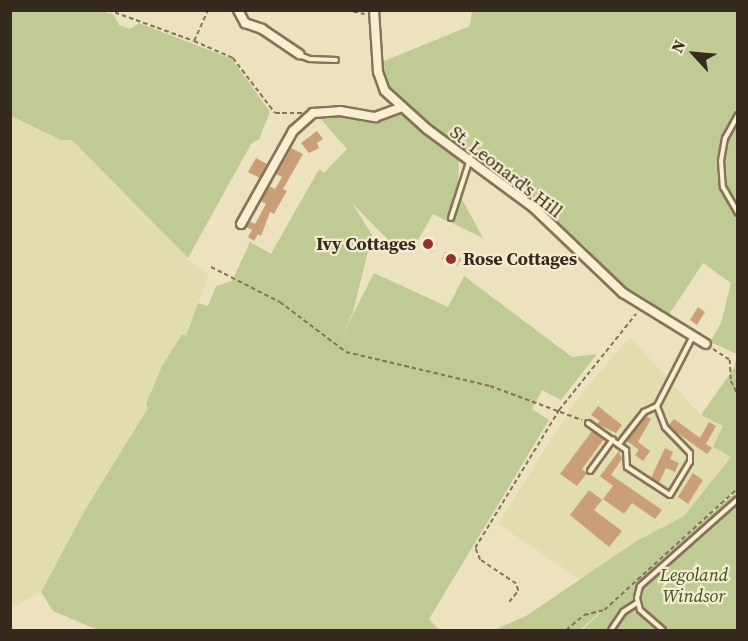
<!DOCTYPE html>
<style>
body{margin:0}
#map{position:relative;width:748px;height:641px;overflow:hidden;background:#ece2c0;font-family:"Source Serif 4",serif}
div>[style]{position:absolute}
.farmland>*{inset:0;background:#e2ddae}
.green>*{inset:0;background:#c0ca95}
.building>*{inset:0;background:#ca9f77}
.path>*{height:1.5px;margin-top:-0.75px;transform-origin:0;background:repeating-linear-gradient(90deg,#857359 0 4.5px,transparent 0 7.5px)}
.roads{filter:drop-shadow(2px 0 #857359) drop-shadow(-2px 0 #857359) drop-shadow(0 2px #857359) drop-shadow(0 -2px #857359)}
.service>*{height:4px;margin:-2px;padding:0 2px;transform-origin:2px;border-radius:2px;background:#f8efd3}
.minor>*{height:8px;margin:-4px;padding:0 4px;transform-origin:4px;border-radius:4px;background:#f8efd3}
.dots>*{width:16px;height:16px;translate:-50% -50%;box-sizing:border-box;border:3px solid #f4eccf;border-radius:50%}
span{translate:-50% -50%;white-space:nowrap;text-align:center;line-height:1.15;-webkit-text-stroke:4.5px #f4eccf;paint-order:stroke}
.street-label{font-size:18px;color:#352a1d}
.poi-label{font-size:18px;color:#352a1d;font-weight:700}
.right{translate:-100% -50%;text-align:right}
.left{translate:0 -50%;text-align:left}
.park-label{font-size:18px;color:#425124;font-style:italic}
.frame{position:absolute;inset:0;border:12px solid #352a1d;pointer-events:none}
.north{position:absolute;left:664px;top:24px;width:60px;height:60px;-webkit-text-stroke:4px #f4eccf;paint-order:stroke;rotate:296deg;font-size:16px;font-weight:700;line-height:24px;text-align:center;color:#352a1d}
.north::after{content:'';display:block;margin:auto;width:21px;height:27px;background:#352a1d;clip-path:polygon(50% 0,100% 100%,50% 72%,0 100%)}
</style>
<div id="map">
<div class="farmland">
<div style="clip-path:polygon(11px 116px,61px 140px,72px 140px,195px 266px,209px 274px,186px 336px,182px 334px,162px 366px,146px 404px,148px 408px,85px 510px,41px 592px,11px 608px)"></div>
<div style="clip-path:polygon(630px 337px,701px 415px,723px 426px,731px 457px,684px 516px,635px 542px,580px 579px,498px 524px,576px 400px)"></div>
</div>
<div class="green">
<div style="clip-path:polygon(11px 10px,102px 11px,114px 15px,119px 25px,130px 29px,139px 23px,232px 59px,270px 112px,259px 139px,251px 144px,188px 258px,72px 140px,61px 140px,11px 116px)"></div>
<div style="clip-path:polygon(472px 11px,737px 11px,737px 354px,710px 342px,721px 323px,731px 283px,703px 263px,668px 316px,633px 296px,599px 267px,586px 247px,392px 94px,379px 63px,470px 26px)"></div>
<div style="clip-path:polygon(401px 115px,459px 157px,458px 192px,483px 238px,433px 214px,411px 252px,391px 243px,352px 203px,372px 235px,353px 312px,343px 334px,374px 273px,448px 307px,464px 276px,572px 357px,597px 354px,561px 400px,542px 390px,532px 409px,549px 420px,429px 619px,439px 630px,98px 630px,53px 611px,41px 592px,85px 510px,148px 408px,146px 404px,162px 366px,182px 334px,186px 336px,198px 303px,208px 306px,216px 286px,232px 281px,250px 242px,271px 254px,319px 169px,324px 173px,347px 149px,319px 117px)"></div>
<div style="clip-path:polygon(737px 356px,737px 489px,658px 560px,737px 491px,737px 630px,582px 630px,627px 588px,580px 630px,494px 630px,526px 616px,635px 542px,684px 516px,731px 457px,713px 447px,723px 426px,701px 415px,734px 368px)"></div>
</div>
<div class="building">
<div style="clip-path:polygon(317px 131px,323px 139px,317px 143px,319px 148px,309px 153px,301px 143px)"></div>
<div style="clip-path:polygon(291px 148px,303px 154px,283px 189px,287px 191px,280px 203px,274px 214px,270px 212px,261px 236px,258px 234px,254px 241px,248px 237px,252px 230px,246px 227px,249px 221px,255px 224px,266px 204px,261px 201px,269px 186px,275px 189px,282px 177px,276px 174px)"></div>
<div style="clip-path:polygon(256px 158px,267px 164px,260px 178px,248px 172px)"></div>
<div style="clip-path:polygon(424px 236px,437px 243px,432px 252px,420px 245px)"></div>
<div style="clip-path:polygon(445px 252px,461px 259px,457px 266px,442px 259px)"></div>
<div style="clip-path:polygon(698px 307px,705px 312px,697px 325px,690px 320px)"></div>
<div style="clip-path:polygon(598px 406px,622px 425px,616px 433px,597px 424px,600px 421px,591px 415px)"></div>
<div style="clip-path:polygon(646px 416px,651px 419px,638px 442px,650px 451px,643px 461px,635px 455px,639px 450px,627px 441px)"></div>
<div style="clip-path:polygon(674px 419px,700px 438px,709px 422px,716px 426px,706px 444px,712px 448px,707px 454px,676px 432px,669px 425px)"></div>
<div style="clip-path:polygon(592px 431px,604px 439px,582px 469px,587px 473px,577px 486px,560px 474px)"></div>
<div style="clip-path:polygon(665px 448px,673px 452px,670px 459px,679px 463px,675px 472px,666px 468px,659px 483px,651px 478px)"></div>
<div style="clip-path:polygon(619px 451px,622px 459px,611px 475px,662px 510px,655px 519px,632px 503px,624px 514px,603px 499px,613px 486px,600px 476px)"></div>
<div style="clip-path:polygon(693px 473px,703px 480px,688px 504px,678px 497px)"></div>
<div style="clip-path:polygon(589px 490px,602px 500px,594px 510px,622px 531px,609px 547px,570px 515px)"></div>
</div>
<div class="path">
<div style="left:108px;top:10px;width:91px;rotate:19.8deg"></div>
<div style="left:194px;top:41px;width:34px;rotate:-66deg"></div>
<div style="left:346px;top:10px;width:19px;rotate:12deg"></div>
<div style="left:194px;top:41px;width:43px;rotate:23.6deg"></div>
<div style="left:233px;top:58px;width:69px;rotate:52.6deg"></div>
<div style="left:275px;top:113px;width:28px"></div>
<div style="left:211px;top:267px;width:77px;rotate:26.9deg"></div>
<div style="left:280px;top:302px;width:83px;rotate:37.1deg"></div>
<div style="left:346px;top:352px;width:148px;rotate:13.3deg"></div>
<div style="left:490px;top:386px;width:98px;rotate:20.3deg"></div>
<div style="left:713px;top:349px;width:20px;rotate:33deg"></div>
<div style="left:730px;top:360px;width:21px;rotate:87deg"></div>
<div style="left:731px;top:381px;width:16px;rotate:63deg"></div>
<div style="left:509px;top:602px;width:14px;rotate:-51deg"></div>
<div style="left:518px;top:591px;width:7px;rotate:-106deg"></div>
<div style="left:516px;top:584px;width:43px;rotate:-146.3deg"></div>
<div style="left:480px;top:560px;width:13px;rotate:-113deg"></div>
<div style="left:475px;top:548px;width:162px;rotate:-58.7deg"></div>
<div style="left:559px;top:410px;width:123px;rotate:-51.3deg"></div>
<div style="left:566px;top:630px;width:23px;rotate:-40deg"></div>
<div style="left:584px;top:615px;width:21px;rotate:-14deg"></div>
<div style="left:604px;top:610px;width:181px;rotate:-42.3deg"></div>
</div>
<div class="roads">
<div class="service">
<div style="left:299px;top:55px;width:12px;rotate:20deg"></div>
<div style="left:310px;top:59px;width:26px;rotate:2deg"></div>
<div style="left:738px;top:115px;width:26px;rotate:119deg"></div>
<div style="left:725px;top:138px;width:23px;rotate:100deg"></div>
<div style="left:721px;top:161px;width:26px;rotate:86deg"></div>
<div style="left:723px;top:187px;width:30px;rotate:60deg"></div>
<div style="left:451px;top:218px;width:62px;rotate:-72.1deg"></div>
<div style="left:588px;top:423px;width:47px;rotate:35.4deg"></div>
<div style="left:626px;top:450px;width:17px;rotate:87deg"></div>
<div style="left:627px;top:467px;width:51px;rotate:33.1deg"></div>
<div style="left:670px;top:495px;width:39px;rotate:-59deg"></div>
<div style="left:690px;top:462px;width:9px;rotate:-90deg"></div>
<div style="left:690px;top:453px;width:36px;rotate:-134deg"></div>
<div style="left:665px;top:427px;width:22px;rotate:-111deg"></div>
<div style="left:619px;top:444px;width:41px;rotate:-52deg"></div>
<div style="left:644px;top:412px;width:14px;rotate:-25deg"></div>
<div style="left:657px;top:406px;width:79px;rotate:-62.8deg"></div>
<div style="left:590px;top:471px;width:39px;rotate:-54deg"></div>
<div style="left:611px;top:630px;width:22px;rotate:-56deg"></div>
<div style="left:623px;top:612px;width:17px;rotate:-33deg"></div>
<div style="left:663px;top:630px;width:30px;rotate:-139deg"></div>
<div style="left:640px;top:610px;width:12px;rotate:-104deg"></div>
<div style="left:637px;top:598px;width:12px;rotate:-76deg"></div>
<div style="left:640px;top:586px;width:131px;rotate:-41.6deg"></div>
</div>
<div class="minor">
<div style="left:238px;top:10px;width:15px;rotate:62deg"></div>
<div style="left:245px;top:23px;width:18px;rotate:19deg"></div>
<div style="left:262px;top:29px;width:45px;rotate:34deg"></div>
<div style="left:374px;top:10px;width:62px;rotate:86.3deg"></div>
<div style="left:378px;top:72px;width:20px;rotate:70deg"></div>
<div style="left:385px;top:91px;width:57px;rotate:42.1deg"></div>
<div style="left:427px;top:129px;width:133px;rotate:36.4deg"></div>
<div style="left:534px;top:208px;width:123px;rotate:43.7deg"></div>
<div style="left:623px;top:293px;width:97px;rotate:31.6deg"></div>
<div style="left:241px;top:224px;width:107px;rotate:-60.8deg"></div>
<div style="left:293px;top:131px;width:27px;rotate:-42deg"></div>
<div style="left:313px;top:113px;width:27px;rotate:-4deg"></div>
<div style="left:340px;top:111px;width:36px;rotate:10deg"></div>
<div style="left:375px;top:117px;width:29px;rotate:-20deg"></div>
</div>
</div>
<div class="dots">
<div style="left:428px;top:244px;background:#92312a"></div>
<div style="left:451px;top:259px;background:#92312a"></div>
</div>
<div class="street-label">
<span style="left:506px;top:172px;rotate:38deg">St. Leonard's Hill</span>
</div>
<div class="poi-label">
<span class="right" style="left:416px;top:244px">Ivy Cottages</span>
<span class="left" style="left:463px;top:259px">Rose Cottages</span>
</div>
<div class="park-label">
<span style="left:694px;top:586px">Legoland<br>Windsor</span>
</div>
<div class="frame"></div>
<div class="north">N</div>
</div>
